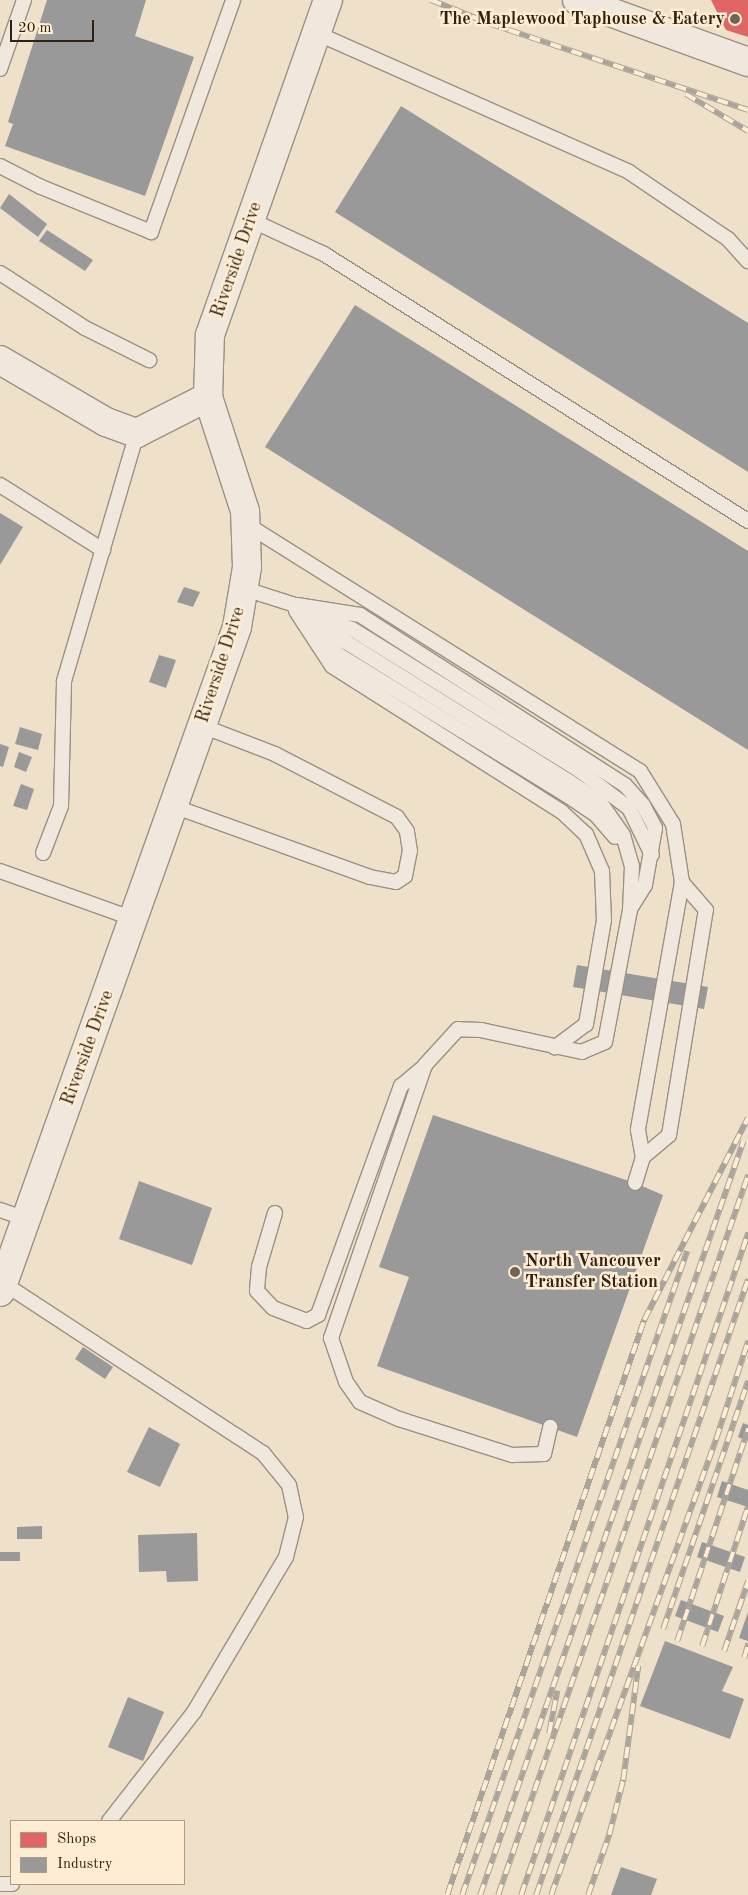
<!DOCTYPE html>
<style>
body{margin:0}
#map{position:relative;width:748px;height:1895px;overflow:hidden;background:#eee0c9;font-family:"Old Standard TT",serif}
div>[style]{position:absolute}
.shops>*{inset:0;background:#e06666}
.industry>*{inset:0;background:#999}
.roads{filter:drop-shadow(1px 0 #9a9183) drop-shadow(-1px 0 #9a9183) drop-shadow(0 1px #9a9183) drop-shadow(0 -1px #9a9183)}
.lane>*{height:14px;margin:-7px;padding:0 7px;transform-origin:7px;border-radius:7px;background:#f0e8dd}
.street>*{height:28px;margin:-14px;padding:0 14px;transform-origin:14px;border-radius:14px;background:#f0e8dd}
.rail>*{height:5.5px;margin-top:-2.75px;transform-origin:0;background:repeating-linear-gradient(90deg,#feedd2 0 11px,#aba49a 0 22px);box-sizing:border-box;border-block:1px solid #aba49a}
.dots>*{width:14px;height:14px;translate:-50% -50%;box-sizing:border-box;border:2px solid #feedd2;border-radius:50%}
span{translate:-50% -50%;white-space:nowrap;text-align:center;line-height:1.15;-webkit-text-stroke:5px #feedd2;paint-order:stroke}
.poi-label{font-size:18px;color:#302112;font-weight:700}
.right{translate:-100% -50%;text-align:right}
.left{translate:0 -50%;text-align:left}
.street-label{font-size:18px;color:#302112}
.legend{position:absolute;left:10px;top:1820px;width:175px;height:65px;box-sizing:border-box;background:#feedd2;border:1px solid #ac9b85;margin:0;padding:6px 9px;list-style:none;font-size:15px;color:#302112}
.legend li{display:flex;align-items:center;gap:10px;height:25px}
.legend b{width:25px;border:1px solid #ac9b85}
.scale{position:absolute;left:10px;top:20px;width:84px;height:22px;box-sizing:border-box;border:2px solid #302112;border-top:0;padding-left:6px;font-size:15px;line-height:18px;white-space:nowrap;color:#302112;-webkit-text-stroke:4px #feedd2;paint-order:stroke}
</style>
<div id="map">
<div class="shops">
<div style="clip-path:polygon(711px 0,748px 0,748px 37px,726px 30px)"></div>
</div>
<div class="industry">
<div style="clip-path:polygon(47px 0,146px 0,135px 36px,194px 57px,145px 196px,5px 146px,13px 124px,8px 122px)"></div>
<div style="clip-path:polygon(401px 106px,748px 323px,748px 472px,335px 212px)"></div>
<div style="clip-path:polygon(9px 194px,47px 224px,38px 237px,0 208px)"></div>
<div style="clip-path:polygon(47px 230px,93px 260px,85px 271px,39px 241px)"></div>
<div style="clip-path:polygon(355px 305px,748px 551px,748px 750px,265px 447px)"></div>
<div style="clip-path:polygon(0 513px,23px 527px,0 565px)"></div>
<div style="clip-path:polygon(184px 587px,200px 592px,193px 607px,177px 602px)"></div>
<div style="clip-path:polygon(159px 655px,176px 660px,166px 688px,149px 682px)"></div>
<div style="clip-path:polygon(20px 727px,42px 734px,38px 750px,15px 744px)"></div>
<div style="clip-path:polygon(0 744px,9px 747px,3px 767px,0 766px)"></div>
<div style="clip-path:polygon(19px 752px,32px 757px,26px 772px,14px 767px)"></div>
<div style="clip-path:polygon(21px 784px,34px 789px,27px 810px,13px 806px)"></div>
<div style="clip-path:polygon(577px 965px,708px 987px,704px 1009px,573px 987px)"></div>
<div style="clip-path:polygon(433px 1115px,635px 1183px,663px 1195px,577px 1437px,377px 1366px,409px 1277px,379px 1267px)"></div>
<div style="clip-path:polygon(139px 1181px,212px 1208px,192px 1265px,119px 1239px)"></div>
<div style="clip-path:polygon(83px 1347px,113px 1367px,105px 1379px,75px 1359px)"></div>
<div style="clip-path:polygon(743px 1423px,748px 1425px,748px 1441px,738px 1437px)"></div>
<div style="clip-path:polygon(149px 1427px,180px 1444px,160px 1487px,127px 1472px)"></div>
<div style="clip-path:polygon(722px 1481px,748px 1490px,748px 1507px,717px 1497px)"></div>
<div style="clip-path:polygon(42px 1526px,42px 1539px,17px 1539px,17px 1527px)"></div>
<div style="clip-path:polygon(197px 1533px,198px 1581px,167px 1582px,166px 1571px,139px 1572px,138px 1535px)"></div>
<div style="clip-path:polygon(702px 1542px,745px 1557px,740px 1572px,697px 1557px)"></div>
<div style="clip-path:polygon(0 1552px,20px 1552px,20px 1561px,0 1561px)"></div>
<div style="clip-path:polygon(681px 1600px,724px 1616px,718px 1632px,675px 1616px)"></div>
<div style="clip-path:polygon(748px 1612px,748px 1641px,739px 1638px)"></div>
<div style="clip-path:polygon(665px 1641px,733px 1667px,722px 1691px,744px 1699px,730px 1739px,640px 1706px)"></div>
<div style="clip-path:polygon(128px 1697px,164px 1712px,143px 1761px,108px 1747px)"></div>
<div style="clip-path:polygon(621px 1867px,657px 1879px,651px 1895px,611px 1895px)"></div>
</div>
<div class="roads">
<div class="lane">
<div style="left:316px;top:33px;width:342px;rotate:23.9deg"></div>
<div style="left:629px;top:172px;width:120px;rotate:34.1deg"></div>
<div style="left:728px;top:239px;width:30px;rotate:48deg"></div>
<div style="left:0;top:69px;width:73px;rotate:-70.8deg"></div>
<div style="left:0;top:166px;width:46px;rotate:27.1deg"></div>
<div style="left:41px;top:187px;width:119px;rotate:22.2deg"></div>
<div style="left:151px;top:232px;width:246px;rotate:-70.5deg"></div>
<div style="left:251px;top:220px;width:81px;rotate:25deg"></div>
<div style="left:324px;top:254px;width:501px;rotate:32.2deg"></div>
<div style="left:0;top:273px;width:101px;rotate:32.9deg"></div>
<div style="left:85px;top:328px;width:72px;rotate:26.6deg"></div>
<div style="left:0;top:485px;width:122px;rotate:32.3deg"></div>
<div style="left:246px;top:524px;width:465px;rotate:32.1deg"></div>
<div style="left:640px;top:771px;width:62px;rotate:58.1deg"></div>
<div style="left:673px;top:824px;width:59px;rotate:81.2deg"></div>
<div style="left:682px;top:882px;width:252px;rotate:100.1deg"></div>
<div style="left:638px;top:1130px;width:27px;rotate:80deg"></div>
<div style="left:643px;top:1157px;width:27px;rotate:107deg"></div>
<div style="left:245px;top:589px;width:49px;rotate:17.7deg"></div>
<div style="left:292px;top:604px;width:66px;rotate:35.1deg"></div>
<div style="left:346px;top:642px;width:264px;rotate:32deg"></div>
<div style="left:570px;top:782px;width:36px;rotate:34deg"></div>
<div style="left:600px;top:802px;width:40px;rotate:55.1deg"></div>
<div style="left:623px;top:835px;width:32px;rotate:74deg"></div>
<div style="left:632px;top:866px;width:44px;rotate:92.6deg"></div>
<div style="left:630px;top:910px;width:134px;rotate:100.7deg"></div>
<div style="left:605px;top:1042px;width:25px;rotate:157deg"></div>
<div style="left:582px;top:1052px;width:103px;rotate:-167.7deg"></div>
<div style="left:481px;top:1030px;width:23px;rotate:-178deg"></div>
<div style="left:458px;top:1029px;width:49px;rotate:132.5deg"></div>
<div style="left:425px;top:1065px;width:289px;rotate:109deg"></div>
<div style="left:331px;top:1338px;width:46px;rotate:71.2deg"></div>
<div style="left:346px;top:1382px;width:24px;rotate:55deg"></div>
<div style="left:360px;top:1402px;width:43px;rotate:23.6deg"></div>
<div style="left:399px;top:1419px;width:119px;rotate:17.7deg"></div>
<div style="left:512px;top:1455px;width:32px;rotate:-2deg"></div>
<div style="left:544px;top:1454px;width:28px;rotate:-77deg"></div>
<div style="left:297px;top:605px;width:64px;rotate:9deg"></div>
<div style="left:360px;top:615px;width:315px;rotate:32.7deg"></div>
<div style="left:625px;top:785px;width:27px;rotate:48deg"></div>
<div style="left:643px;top:805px;width:26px;rotate:62deg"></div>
<div style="left:655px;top:828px;width:58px;rotate:100deg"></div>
<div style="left:645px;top:885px;width:28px;rotate:122deg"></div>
<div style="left:296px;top:611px;width:66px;rotate:56.8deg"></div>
<div style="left:332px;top:666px;width:272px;rotate:32.4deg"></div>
<div style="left:562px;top:812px;width:33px;rotate:43deg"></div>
<div style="left:586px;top:834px;width:40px;rotate:66.6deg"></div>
<div style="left:602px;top:871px;width:49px;rotate:87.7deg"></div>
<div style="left:604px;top:920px;width:106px;rotate:99.8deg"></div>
<div style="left:586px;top:1024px;width:39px;rotate:143deg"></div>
<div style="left:316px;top:614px;width:39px;rotate:23deg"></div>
<div style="left:352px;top:629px;width:269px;rotate:31.9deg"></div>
<div style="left:580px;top:771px;width:61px;rotate:37.1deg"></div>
<div style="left:629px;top:808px;width:52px;rotate:63.9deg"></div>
<div style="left:318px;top:632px;width:31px;rotate:48deg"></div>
<div style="left:339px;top:655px;width:269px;rotate:31.6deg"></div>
<div style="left:568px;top:796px;width:34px;rotate:34deg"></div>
<div style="left:596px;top:815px;width:29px;rotate:49deg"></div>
<div style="left:173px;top:806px;width:209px;rotate:19.8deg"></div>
<div style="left:370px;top:877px;width:26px;rotate:11deg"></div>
<div style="left:396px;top:882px;width:11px;rotate:-34deg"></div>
<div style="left:405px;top:876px;width:25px;rotate:-79deg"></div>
<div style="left:410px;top:851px;width:20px;rotate:-99deg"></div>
<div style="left:407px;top:831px;width:17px;rotate:-126deg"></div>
<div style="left:397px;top:817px;width:137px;rotate:-152.7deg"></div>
<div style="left:275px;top:754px;width:78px;rotate:-159deg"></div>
<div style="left:43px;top:853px;width:50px;rotate:-69deg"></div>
<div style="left:61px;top:806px;width:125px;rotate:-88.6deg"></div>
<div style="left:64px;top:681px;width:259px;rotate:-73.6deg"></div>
<div style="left:0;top:871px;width:142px;rotate:19.7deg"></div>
<div style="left:643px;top:1157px;width:34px;rotate:-40deg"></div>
<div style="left:669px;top:1135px;width:228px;rotate:-80.7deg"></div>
<div style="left:706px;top:910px;width:37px;rotate:-131deg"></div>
<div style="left:0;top:1210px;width:28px;rotate:19deg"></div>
<div style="left:275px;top:1213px;width:56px;rotate:106.5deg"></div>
<div style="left:259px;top:1267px;width:24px;rotate:95deg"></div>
<div style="left:257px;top:1291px;width:23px;rotate:47deg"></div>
<div style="left:273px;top:1308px;width:36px;rotate:21deg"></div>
<div style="left:307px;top:1321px;width:13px;rotate:-29deg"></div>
<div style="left:318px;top:1315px;width:244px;rotate:-70.1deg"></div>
<div style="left:401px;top:1086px;width:31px;rotate:-40deg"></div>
<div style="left:3px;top:1283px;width:311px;rotate:33.2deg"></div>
<div style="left:263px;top:1453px;width:41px;rotate:50.9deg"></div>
<div style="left:289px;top:1485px;width:33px;rotate:78deg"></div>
<div style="left:296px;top:1517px;width:41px;rotate:104deg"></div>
<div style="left:286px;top:1557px;width:180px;rotate:120.7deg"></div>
<div style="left:194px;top:1712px;width:138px;rotate:127.9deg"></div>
<div style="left:0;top:1884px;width:12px"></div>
</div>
<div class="street">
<div style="left:577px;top:0;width:182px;rotate:19.9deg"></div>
<div style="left:0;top:360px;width:123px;rotate:30.3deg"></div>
<div style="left:106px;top:422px;width:33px;rotate:20deg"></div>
<div style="left:137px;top:433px;width:80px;rotate:-26.9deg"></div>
<div style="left:0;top:1292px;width:706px;rotate:-70.38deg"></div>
<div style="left:237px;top:627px;width:61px;rotate:-80.5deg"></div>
<div style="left:247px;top:567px;width:56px;rotate:-92deg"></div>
<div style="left:245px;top:511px;width:120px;rotate:-108deg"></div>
<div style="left:208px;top:397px;width:62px;rotate:-88.2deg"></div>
<div style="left:210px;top:335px;width:355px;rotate:-70.6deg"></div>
</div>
</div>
<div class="rail">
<div style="left:431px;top:0;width:61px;rotate:22deg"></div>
<div style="left:488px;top:23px;width:274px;rotate:18.5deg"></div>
<div style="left:686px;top:94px;width:72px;rotate:30.8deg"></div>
<div style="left:663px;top:1629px;width:262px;rotate:-71.1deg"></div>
<div style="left:677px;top:1641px;width:224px;rotate:-71.5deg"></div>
<div style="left:702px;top:1646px;width:147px;rotate:-71.8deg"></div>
<div style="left:724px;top:1651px;width:74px;rotate:-71.1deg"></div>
<div style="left:744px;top:1658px;width:15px;rotate:-74deg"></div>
<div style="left:549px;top:1733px;width:43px;rotate:-79.2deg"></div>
<div style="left:447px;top:1895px;width:608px;rotate:-71.09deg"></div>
<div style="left:644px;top:1320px;width:227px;rotate:-62.8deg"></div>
<div style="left:462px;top:1895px;width:682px;rotate:-70.74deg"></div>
<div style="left:480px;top:1895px;width:798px;rotate:-70.75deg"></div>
<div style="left:498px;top:1895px;width:762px;rotate:-70.85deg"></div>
<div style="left:521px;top:1895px;width:700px;rotate:-71.07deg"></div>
<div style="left:536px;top:1895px;width:651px;rotate:-71.01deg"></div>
<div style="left:551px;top:1895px;width:485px;rotate:-70.1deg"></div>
<div style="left:716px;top:1439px;width:103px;rotate:-71.9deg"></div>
<div style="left:588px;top:1895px;width:64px;rotate:-70.7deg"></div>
<div style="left:609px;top:1835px;width:57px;rotate:-75.7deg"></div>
<div style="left:623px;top:1780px;width:115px;rotate:-82.5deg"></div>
</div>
<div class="dots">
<div style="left:735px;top:19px;background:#726452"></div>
<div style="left:515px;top:1272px;background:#726452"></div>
</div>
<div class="poi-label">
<span class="right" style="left:725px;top:19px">The Maplewood Taphouse &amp; Eatery</span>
<span class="left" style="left:525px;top:1272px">North Vancouver<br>Transfer Station</span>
</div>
<div class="street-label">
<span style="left:237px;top:260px;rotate:-71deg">Riverside Drive</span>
<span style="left:221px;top:665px;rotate:-72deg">Riverside Drive</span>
<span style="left:88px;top:1048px;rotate:-70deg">Riverside Drive</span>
</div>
<ul class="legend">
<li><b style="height:14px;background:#e06666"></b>Shops</li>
<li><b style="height:14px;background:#999"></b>Industry</li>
</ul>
<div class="scale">20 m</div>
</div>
